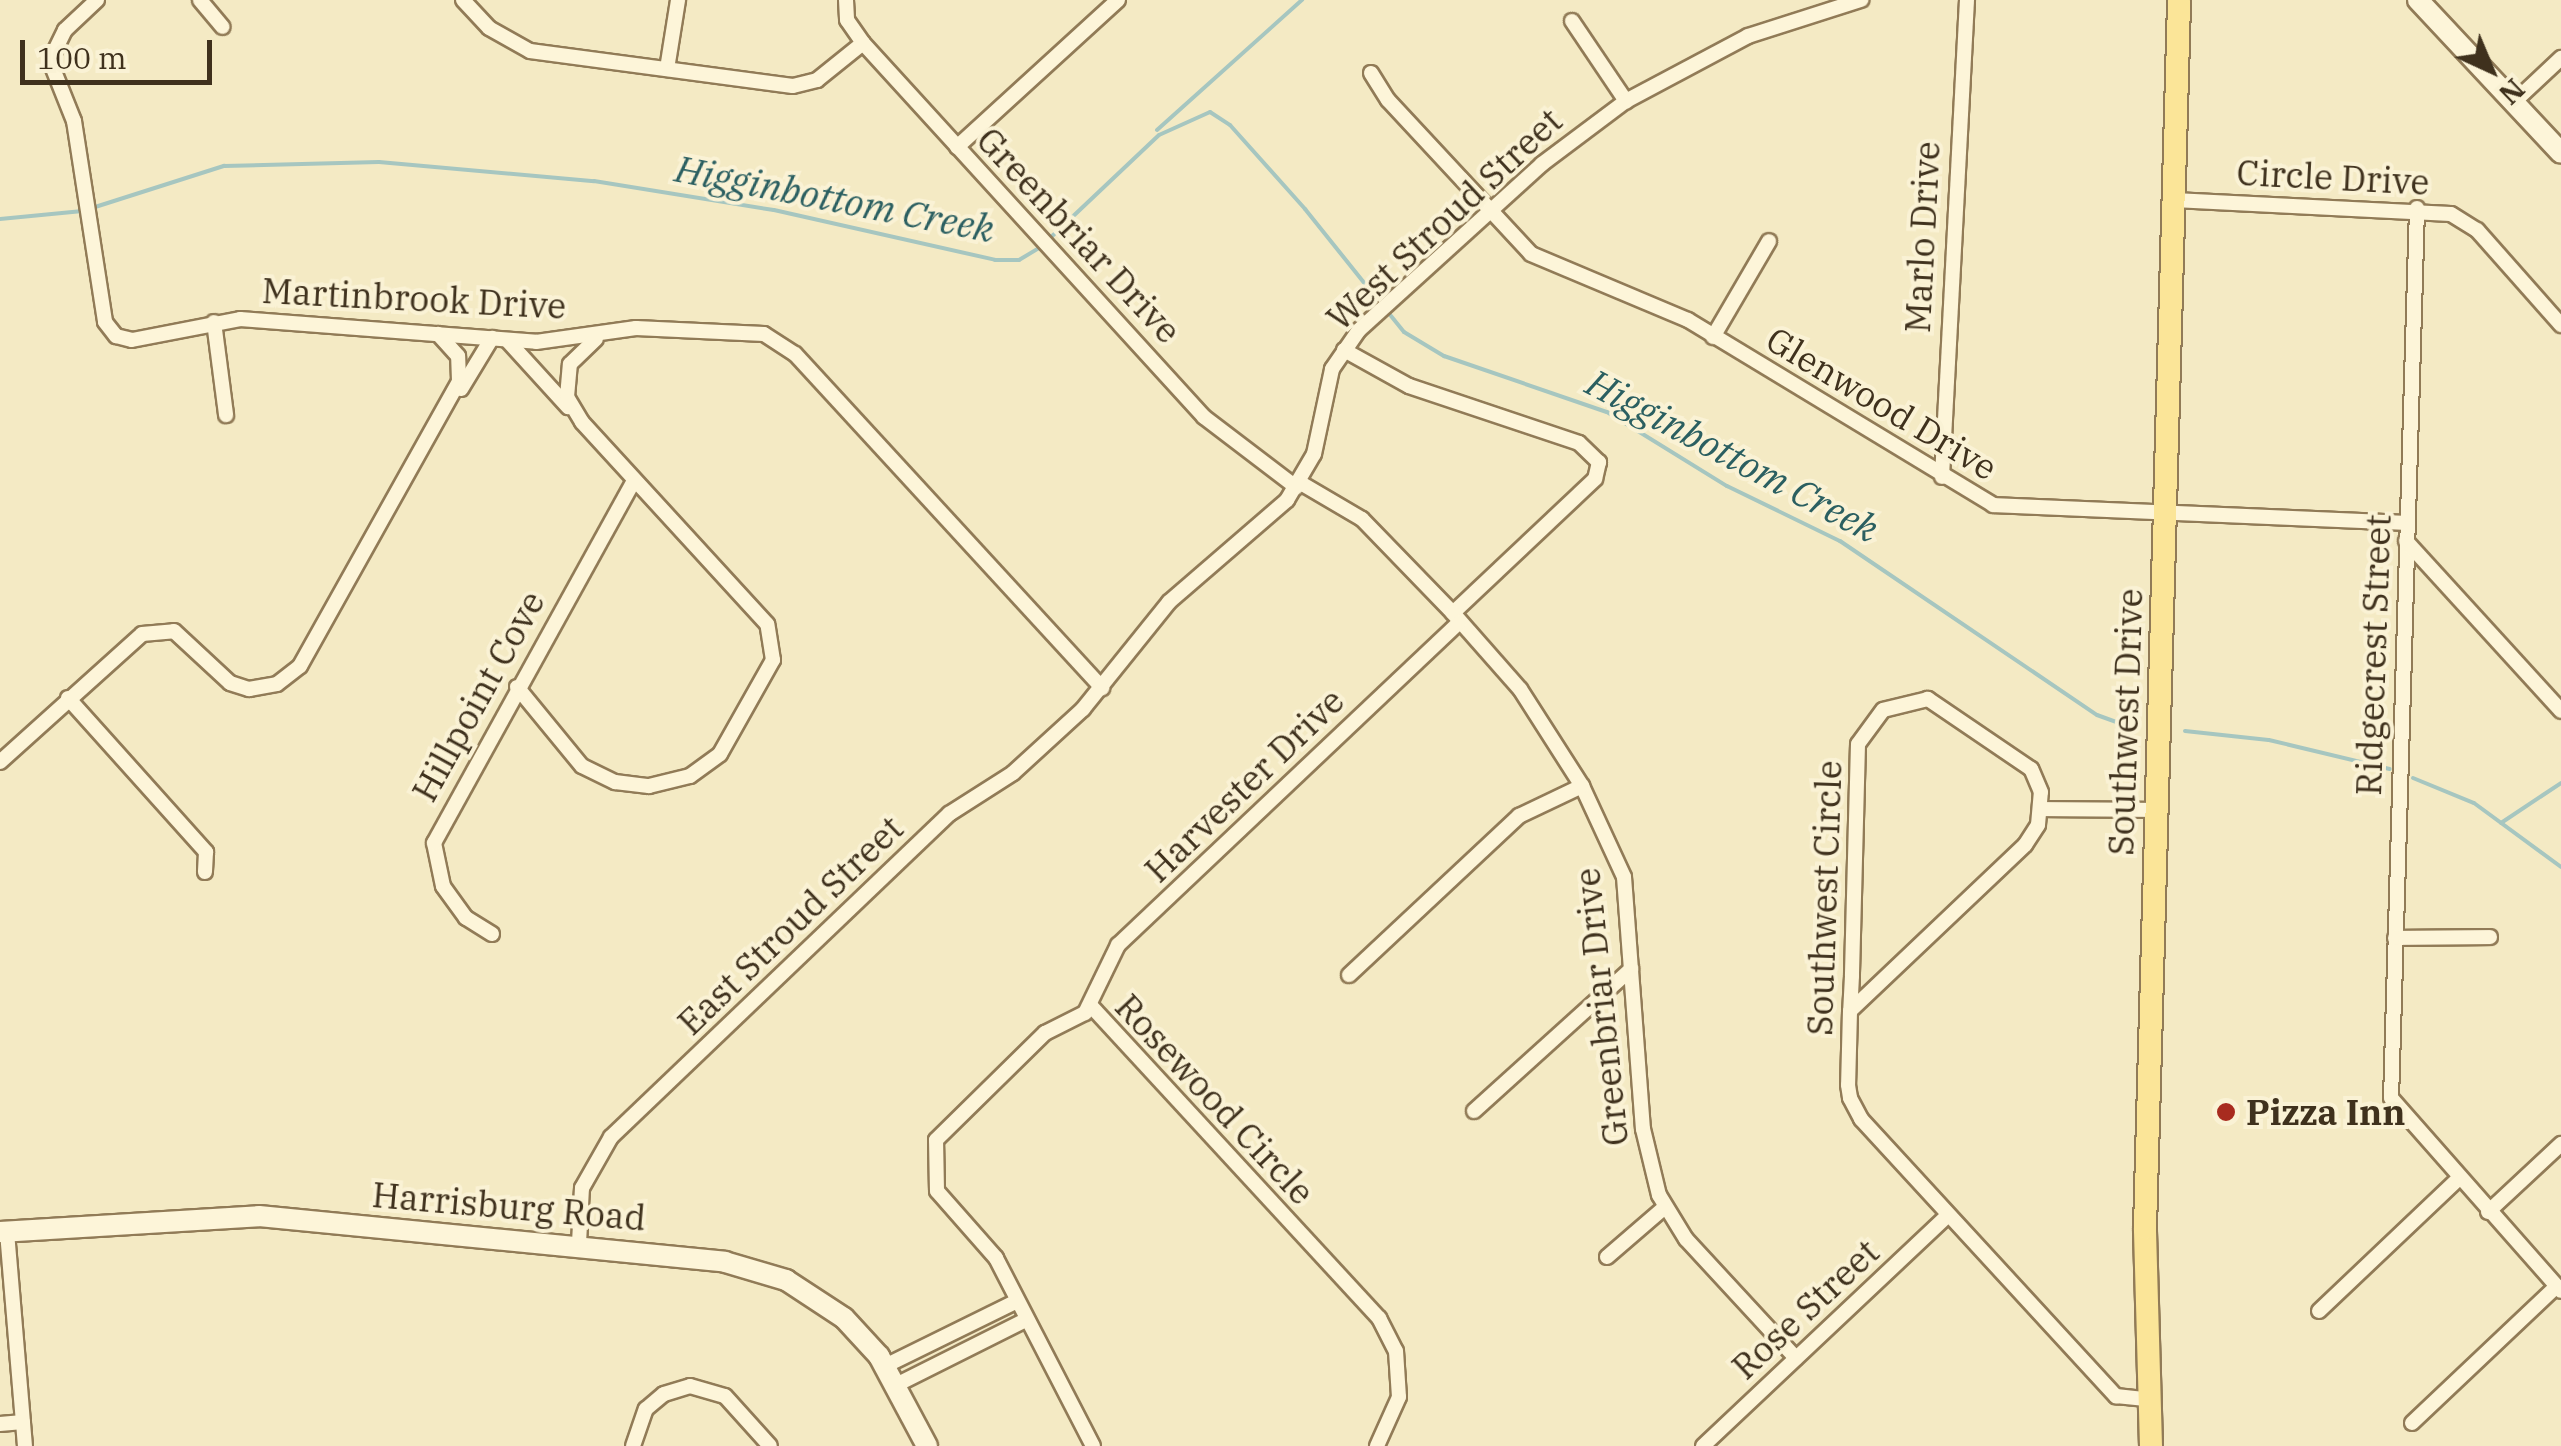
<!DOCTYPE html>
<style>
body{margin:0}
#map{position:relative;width:2561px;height:1446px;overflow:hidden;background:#f4eac4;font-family:"IBM Plex Serif",serif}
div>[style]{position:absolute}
.stream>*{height:4px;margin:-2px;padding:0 2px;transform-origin:2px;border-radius:2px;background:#a6c6c0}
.roads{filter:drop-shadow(2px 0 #917b57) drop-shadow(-2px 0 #917b57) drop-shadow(0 2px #917b57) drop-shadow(0 -2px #917b57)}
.street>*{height:14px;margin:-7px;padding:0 7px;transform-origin:7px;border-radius:7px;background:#fdf5d9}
.secondary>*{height:20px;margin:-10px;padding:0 10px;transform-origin:10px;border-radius:10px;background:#fdf5d9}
.primary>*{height:22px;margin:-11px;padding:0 11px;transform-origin:11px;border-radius:11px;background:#fbe598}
.dots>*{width:28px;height:28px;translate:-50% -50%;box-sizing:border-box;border:5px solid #faf2d5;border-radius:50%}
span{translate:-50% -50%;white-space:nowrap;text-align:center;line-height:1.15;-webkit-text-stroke:8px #faf2d5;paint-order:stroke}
.street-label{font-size:35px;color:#3f311d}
.poi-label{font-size:35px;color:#3f311d;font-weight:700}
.left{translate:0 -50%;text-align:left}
.water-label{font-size:38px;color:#2b5f61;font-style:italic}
.north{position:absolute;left:2441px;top:20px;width:100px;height:100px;-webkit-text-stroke:8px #faf2d5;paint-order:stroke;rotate:136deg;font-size:28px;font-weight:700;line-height:40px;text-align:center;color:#3f311d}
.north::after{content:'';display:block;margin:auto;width:35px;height:45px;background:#3f311d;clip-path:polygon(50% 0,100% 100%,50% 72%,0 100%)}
.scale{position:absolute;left:20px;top:40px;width:192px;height:45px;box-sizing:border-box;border:5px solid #3f311d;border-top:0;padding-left:12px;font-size:30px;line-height:35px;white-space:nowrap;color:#3f311d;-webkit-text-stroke:8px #faf2d5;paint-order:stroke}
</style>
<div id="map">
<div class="stream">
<div style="left:1157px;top:130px;width:195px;rotate:-41.9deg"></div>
<div style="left:92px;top:208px;width:139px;rotate:-17.7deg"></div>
<div style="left:224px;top:166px;width:155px;rotate:-1.5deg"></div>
<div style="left:379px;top:162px;width:216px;rotate:5.1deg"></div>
<div style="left:594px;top:181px;width:182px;rotate:9.2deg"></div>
<div style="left:774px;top:210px;width:227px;rotate:12.7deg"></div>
<div style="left:995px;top:260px;width:24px"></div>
<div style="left:1019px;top:260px;width:27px;rotate:-31deg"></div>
<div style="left:0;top:219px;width:83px;rotate:-5.5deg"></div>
<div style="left:1049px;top:239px;width:151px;rotate:-43.4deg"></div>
<div style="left:1159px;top:135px;width:56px;rotate:-24.3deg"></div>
<div style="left:1210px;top:112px;width:24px;rotate:33deg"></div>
<div style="left:1230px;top:125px;width:113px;rotate:48.2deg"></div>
<div style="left:1305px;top:209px;width:122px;rotate:51.3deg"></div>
<div style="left:1387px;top:311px;width:27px;rotate:51deg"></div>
<div style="left:1404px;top:332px;width:47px;rotate:31deg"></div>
<div style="left:1444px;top:356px;width:172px;rotate:19deg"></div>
<div style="left:1607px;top:412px;width:141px;rotate:31.7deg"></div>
<div style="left:1727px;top:486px;width:126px;rotate:26deg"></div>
<div style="left:1840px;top:541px;width:310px;rotate:34.1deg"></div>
<div style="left:2097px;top:715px;width:37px;rotate:20deg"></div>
<div style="left:2185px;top:731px;width:84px;rotate:6.1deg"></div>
<div style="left:2269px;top:740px;width:124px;rotate:13.5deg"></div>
<div style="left:2413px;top:778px;width:66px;rotate:22.3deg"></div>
<div style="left:2474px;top:803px;width:108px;rotate:36.3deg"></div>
<div style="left:2501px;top:823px;width:72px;rotate:-33.7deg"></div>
</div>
<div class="roads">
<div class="street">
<div style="left:97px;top:0;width:44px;rotate:136.8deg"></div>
<div style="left:65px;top:30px;width:34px;rotate:116deg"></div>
<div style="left:50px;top:61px;width:65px;rotate:68.2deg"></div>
<div style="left:74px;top:121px;width:203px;rotate:81.2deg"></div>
<div style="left:105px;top:322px;width:18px;rotate:52deg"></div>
<div style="left:116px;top:336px;width:16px;rotate:14deg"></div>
<div style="left:132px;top:340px;width:110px;rotate:-11deg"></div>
<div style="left:240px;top:319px;width:297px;rotate:4.4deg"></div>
<div style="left:536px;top:342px;width:101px;rotate:-8deg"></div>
<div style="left:636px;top:328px;width:128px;rotate:2.7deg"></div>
<div style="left:764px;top:334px;width:37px;rotate:33deg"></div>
<div style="left:795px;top:354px;width:454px;rotate:47.4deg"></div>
<div style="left:200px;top:0;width:35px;rotate:50deg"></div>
<div style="left:463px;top:0;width:38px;rotate:47deg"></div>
<div style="left:489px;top:28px;width:47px;rotate:29.3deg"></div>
<div style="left:530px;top:51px;width:265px;rotate:7.6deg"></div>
<div style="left:793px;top:86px;width:25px;rotate:-14deg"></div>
<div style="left:817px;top:80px;width:59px;rotate:-38.8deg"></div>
<div style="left:846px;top:0;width:20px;rotate:87deg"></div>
<div style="left:847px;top:20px;width:28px;rotate:55deg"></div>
<div style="left:863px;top:43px;width:506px;rotate:47.64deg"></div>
<div style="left:1204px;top:417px;width:116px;rotate:37.3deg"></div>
<div style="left:1572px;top:21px;width:97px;rotate:56deg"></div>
<div style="left:667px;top:69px;width:70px;rotate:-80.9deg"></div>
<div style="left:1371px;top:73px;width:32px;rotate:58deg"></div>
<div style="left:1388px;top:100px;width:210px;rotate:47.1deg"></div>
<div style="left:1531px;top:254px;width:170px;rotate:22.8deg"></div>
<div style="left:1688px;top:320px;width:357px;rotate:31.2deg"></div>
<div style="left:1993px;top:505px;width:414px;rotate:2.5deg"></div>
<div style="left:2513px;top:103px;width:66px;rotate:-43.2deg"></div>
<div style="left:957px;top:147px;width:218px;rotate:-42.4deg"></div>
<div style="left:2174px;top:200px;width:277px;rotate:2.9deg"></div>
<div style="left:2451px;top:214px;width:31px;rotate:32deg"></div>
<div style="left:2477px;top:230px;width:127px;rotate:48.5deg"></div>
<div style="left:2417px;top:208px;width:890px;rotate:91.67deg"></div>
<div style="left:2391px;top:1098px;width:257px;rotate:48.6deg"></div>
<div style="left:214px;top:322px;width:94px;rotate:82.6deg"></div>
<div style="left:1713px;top:337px;width:111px;rotate:-59.7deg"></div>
<div style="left:507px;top:340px;width:91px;rotate:47.7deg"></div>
<div style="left:1344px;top:350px;width:74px;rotate:29deg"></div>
<div style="left:1409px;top:386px;width:179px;rotate:18.5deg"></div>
<div style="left:1579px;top:443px;width:28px;rotate:44deg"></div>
<div style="left:1599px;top:462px;width:17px;rotate:103deg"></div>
<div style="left:1595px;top:479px;width:195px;rotate:136.7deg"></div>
<div style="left:461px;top:389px;width:60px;rotate:-58.7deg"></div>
<div style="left:1942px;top:477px;width:478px;rotate:-87deg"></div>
<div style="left:1299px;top:482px;width:73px;rotate:30.4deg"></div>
<div style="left:1362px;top:519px;width:131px;rotate:45.9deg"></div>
<div style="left:1453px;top:613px;width:101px;rotate:48.6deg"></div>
<div style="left:1520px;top:689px;width:115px;rotate:57.4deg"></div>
<div style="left:1582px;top:786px;width:100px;rotate:65.2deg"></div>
<div style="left:1624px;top:877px;width:253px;rotate:85.7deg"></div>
<div style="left:1643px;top:1129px;width:68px;rotate:76.4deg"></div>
<div style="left:1659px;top:1195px;width:52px;rotate:58.5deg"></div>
<div style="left:1686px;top:1239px;width:162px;rotate:47.3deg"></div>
<div style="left:2406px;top:541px;width:230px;rotate:47.6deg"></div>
<div style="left:517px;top:687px;width:102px;rotate:50.6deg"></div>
<div style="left:582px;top:766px;width:37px;rotate:26deg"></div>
<div style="left:615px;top:782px;width:34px;rotate:7deg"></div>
<div style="left:649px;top:786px;width:42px;rotate:-13.7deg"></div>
<div style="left:690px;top:776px;width:37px;rotate:-36deg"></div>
<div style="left:720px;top:754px;width:108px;rotate:-60.6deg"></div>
<div style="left:773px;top:660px;width:36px;rotate:-99deg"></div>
<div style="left:767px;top:624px;width:274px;rotate:-132.5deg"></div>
<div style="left:582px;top:422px;width:29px;rotate:-121deg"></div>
<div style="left:567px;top:397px;width:33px;rotate:-85deg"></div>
<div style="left:570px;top:364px;width:36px;rotate:-44deg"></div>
<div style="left:68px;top:698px;width:207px;rotate:48.1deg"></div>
<div style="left:206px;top:852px;width:20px;rotate:93deg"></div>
<div style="left:0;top:762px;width:191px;rotate:-42deg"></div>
<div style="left:142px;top:634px;width:32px;rotate:-5deg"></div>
<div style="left:174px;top:631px;width:76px;rotate:42.9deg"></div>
<div style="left:230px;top:683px;width:20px;rotate:18deg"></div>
<div style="left:249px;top:689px;width:28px;rotate:-10deg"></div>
<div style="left:277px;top:684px;width:29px;rotate:-38deg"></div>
<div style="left:300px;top:666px;width:326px;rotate:-60.8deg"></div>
<div style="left:459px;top:381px;width:25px;rotate:-92deg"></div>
<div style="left:458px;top:356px;width:30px;rotate:-132deg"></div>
<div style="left:2041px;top:809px;width:116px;rotate:0.5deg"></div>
<div style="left:492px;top:934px;width:31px;rotate:-148deg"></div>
<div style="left:466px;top:918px;width:39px;rotate:-126deg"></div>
<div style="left:443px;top:886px;width:44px;rotate:-101.8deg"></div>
<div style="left:434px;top:843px;width:414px;rotate:-61.1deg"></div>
<div style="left:2395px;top:938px;width:95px;rotate:-0.6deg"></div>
<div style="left:1349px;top:975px;width:233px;rotate:-43.1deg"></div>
<div style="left:1519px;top:816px;width:70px;rotate:-25.5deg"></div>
<div style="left:1091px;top:1006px;width:425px;rotate:47.3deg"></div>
<div style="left:1379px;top:1318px;width:37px;rotate:63deg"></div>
<div style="left:1396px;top:1351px;width:46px;rotate:86.3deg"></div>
<div style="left:1399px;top:1397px;width:54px;rotate:114.2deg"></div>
<div style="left:1850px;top:1011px;width:241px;rotate:-43.5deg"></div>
<div style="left:2025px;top:845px;width:24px;rotate:-57deg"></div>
<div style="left:2038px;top:825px;width:33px;rotate:-85deg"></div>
<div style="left:2041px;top:792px;width:25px;rotate:-113deg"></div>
<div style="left:2031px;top:769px;width:125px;rotate:-145.8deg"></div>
<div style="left:1928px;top:699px;width:46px;rotate:166.3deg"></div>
<div style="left:1883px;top:710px;width:42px;rotate:126.3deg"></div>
<div style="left:1858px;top:744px;width:232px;rotate:91.5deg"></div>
<div style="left:1852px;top:976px;width:35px;rotate:93deg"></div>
<div style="left:1850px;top:1011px;width:74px;rotate:91.5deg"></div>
<div style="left:1848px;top:1085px;width:13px;rotate:81deg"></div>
<div style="left:1850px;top:1098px;width:24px;rotate:62deg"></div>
<div style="left:1861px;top:1119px;width:377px;rotate:47.4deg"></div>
<div style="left:2116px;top:1396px;width:30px;rotate:6deg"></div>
<div style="left:1474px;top:1111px;width:212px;rotate:-42.1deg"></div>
<div style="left:2488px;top:1212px;width:100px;rotate:-43deg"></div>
<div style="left:7px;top:1232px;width:215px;rotate:85.2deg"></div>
<div style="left:579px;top:1243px;width:55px;rotate:-86.9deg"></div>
<div style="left:582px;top:1188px;width:59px;rotate:-60.4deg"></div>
<div style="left:611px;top:1137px;width:468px;rotate:-43.7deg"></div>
<div style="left:949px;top:814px;width:76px;rotate:-32.6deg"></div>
<div style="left:1013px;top:773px;width:95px;rotate:-42.4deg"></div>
<div style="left:1083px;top:709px;width:137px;rotate:-51.2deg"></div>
<div style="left:1169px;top:602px;width:156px;rotate:-40.8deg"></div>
<div style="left:1287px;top:500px;width:53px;rotate:-59.6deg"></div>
<div style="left:1314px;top:454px;width:87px;rotate:-78deg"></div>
<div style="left:1332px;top:369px;width:47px;rotate:-55.3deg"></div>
<div style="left:1359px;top:330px;width:247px;rotate:-42.2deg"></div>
<div style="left:1542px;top:164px;width:105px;rotate:-36.9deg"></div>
<div style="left:1626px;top:101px;width:138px;rotate:-28deg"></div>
<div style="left:1748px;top:36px;width:119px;rotate:-17.7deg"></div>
<div style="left:1607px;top:1257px;width:77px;rotate:-40.8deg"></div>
<div style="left:2319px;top:1311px;width:192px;rotate:-43.5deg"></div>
<div style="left:885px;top:1366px;width:147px;rotate:-26.2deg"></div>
<div style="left:896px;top:1385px;width:145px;rotate:-26.6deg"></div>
<div style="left:2412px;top:1423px;width:199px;rotate:-43.4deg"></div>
<div style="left:0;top:1424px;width:23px;rotate:-5deg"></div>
<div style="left:633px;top:1446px;width:39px;rotate:-71deg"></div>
<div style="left:646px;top:1409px;width:23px;rotate:-40deg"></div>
<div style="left:664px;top:1394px;width:27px;rotate:-17deg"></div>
<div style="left:690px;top:1386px;width:36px;rotate:16deg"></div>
<div style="left:725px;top:1396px;width:67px;rotate:48deg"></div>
<div style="left:1093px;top:1446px;width:212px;rotate:-117.3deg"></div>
<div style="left:996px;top:1258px;width:89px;rotate:-131.4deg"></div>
<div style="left:937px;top:1191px;width:51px;rotate:-91.1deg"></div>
<div style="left:936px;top:1140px;width:153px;rotate:-44.5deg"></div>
<div style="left:1045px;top:1033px;width:45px;rotate:-26.6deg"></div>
<div style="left:1085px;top:1013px;width:76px;rotate:-64.1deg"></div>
<div style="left:1118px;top:945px;width:470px;rotate:-43.4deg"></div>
<div style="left:1703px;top:1446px;width:337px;rotate:-43.3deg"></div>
</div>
<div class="secondary">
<div style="left:2418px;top:0;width:209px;rotate:46.9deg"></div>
<div style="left:0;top:1232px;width:259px;rotate:-3.5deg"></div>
<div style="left:259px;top:1216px;width:468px;rotate:5.6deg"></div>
<div style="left:725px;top:1262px;width:64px;rotate:16.4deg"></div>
<div style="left:786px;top:1280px;width:69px;rotate:33.2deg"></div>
<div style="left:844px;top:1318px;width:52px;rotate:47.4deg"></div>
<div style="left:879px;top:1356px;width:102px;rotate:61.9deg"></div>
</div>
<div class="primary">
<div style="left:2151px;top:1446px;width:218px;rotate:-91.6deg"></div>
<div style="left:2145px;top:1228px;width:1228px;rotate:-88.41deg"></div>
</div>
</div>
<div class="dots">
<div style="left:2226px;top:1112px;background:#a82b1f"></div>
</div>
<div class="street-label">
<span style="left:2333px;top:177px;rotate:3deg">Circle Drive</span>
<span style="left:1444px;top:219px;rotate:-43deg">West Stroud Street</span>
<span style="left:1079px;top:235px;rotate:47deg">Greenbriar Drive</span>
<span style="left:1922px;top:237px;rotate:-87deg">Marlo Drive</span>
<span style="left:414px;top:298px;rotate:3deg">Martinbrook Drive</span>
<span style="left:1882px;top:403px;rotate:31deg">Glenwood Drive</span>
<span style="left:2373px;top:655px;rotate:-88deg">Ridgecrest Street</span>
<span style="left:478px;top:696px;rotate:-61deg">Hillpoint Cove</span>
<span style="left:2125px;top:722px;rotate:-88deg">Southwest Drive</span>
<span style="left:1244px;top:785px;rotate:-44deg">Harvester Drive</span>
<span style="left:1824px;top:898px;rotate:-88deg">Southwest Circle</span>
<span style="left:790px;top:925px;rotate:-44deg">East Stroud Street</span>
<span style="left:1601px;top:1007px;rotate:-96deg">Greenbriar Drive</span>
<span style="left:1215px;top:1099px;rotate:47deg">Rosewood Circle</span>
<span style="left:509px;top:1206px;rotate:5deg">Harrisburg Road</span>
<span style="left:1805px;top:1309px;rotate:-43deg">Rose Street</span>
</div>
<div class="poi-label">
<span class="left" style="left:2246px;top:1112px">Pizza Inn</span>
</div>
<div class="water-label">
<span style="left:835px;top:198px;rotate:11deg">Higginbottom Creek</span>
<span style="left:1733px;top:455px;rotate:28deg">Higginbottom Creek</span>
</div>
<div class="north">N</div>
<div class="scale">100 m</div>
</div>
